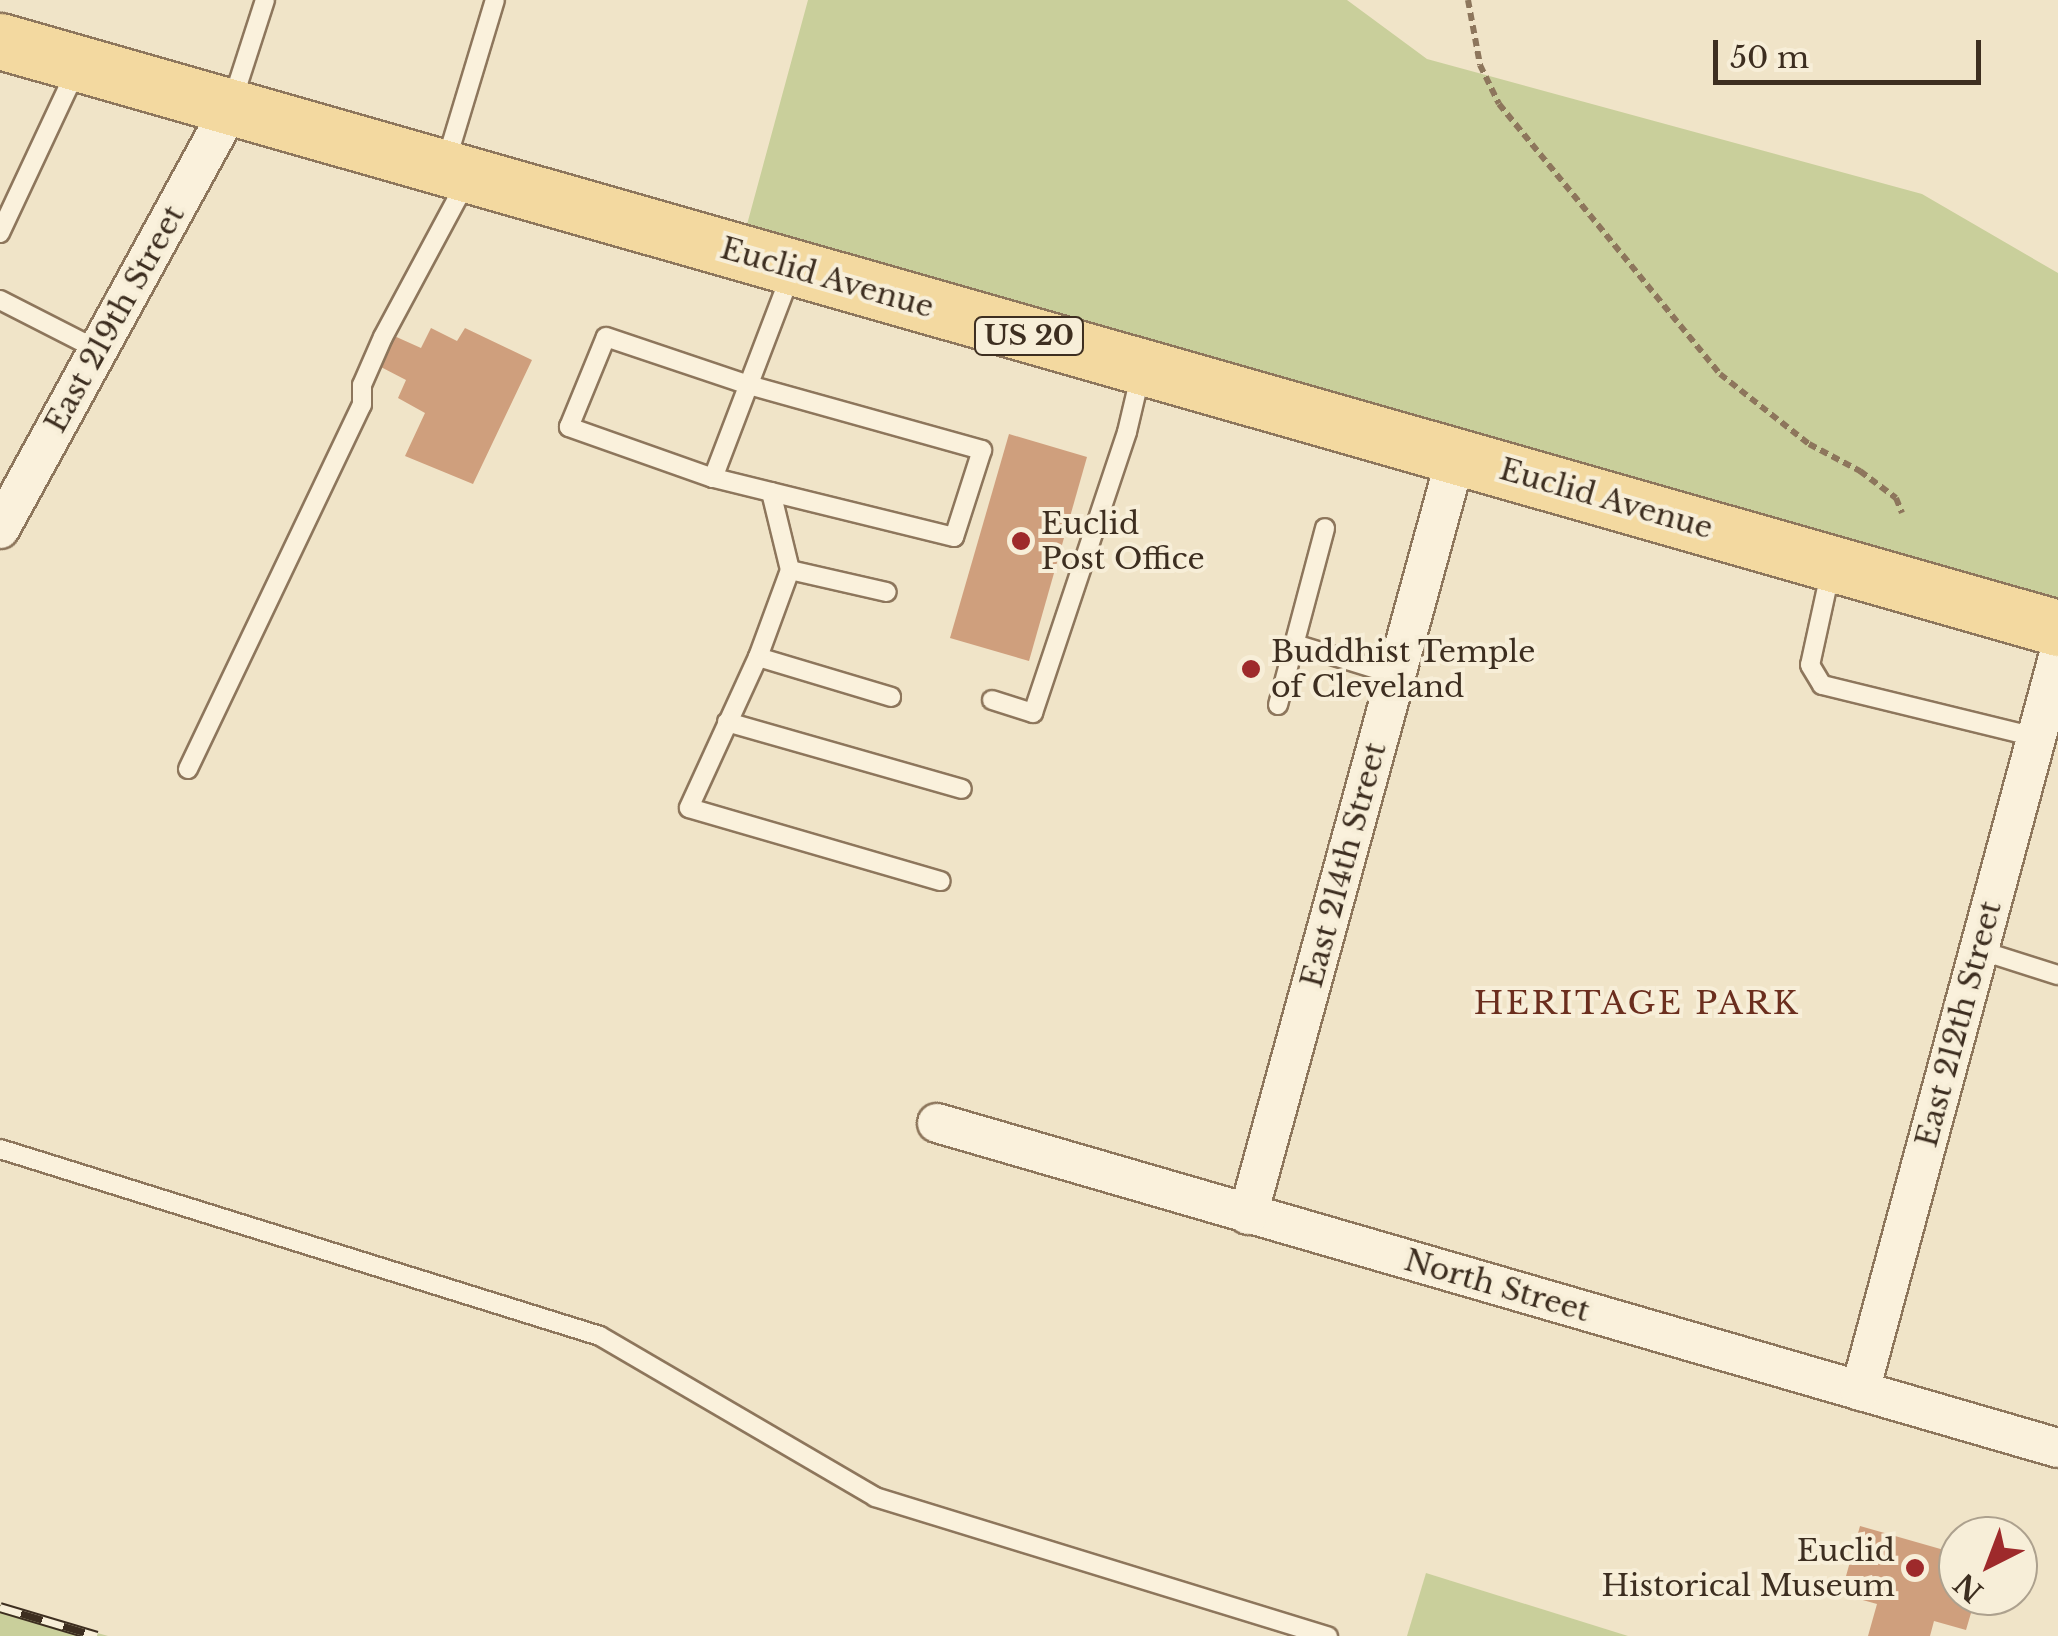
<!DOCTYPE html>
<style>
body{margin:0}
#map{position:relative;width:2058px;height:1636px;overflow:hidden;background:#f0e4c8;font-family:"Libre Baskerville",serif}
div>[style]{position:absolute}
.green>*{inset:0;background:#c9cf9b}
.building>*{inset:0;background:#cf9f7d}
.path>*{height:6px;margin-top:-3px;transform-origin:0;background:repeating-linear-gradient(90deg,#8d765c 0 8px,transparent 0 13px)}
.roads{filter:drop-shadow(2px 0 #8d765c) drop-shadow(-2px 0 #8d765c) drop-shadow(0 2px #8d765c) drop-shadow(0 -2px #8d765c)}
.lane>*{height:18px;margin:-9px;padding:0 9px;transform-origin:9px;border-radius:9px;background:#faf1dc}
.street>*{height:38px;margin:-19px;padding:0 19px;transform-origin:19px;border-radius:19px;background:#faf1dc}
.primary>*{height:55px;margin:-27.5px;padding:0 27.5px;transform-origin:27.5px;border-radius:27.5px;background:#f3d9a0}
.rail>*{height:11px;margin-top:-5.5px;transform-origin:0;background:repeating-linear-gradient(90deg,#f7eed8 0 22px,#3d2e20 0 44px);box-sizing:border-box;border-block:2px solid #3d2e20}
.dots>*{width:28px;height:28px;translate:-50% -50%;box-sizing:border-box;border:5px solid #f7eed8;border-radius:50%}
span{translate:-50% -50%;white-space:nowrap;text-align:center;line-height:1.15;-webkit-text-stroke:8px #f7eed8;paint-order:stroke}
.shield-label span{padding:2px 8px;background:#f7eed8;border:2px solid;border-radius:8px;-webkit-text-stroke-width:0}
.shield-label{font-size:28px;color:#3d2e20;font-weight:700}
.street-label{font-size:30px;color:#3d2e20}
.poi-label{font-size:30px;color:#3d2e20}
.left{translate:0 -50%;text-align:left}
.right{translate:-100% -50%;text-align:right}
.neighbourhood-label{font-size:32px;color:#6b2e1e;letter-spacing:2.5px}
.north{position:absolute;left:1938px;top:1516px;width:100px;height:100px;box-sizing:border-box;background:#f7eed8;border:2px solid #ada18e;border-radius:50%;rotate:222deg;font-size:28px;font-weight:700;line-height:40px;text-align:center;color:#3d2e20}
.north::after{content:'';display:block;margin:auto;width:35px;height:45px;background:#9e2a2b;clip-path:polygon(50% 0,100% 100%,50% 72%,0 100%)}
.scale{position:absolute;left:1713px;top:40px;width:268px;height:45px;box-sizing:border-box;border:5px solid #3d2e20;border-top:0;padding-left:12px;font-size:30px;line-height:35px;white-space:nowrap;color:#3d2e20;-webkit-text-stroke:8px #f7eed8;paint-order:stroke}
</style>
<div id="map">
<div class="green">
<div style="clip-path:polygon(808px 0,1347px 0,1427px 59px,1922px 194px,2058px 273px,2058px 628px,739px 254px)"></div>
<div style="clip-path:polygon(1426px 1573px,1628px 1636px,1407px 1636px)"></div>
<div style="clip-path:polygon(0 1605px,108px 1636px,0 1636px)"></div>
</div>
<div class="building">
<div style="clip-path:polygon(431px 328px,457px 341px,465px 328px,532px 360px,473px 484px,405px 456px,425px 413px,398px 398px,406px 380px,377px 365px,392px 335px,421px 348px)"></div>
<div style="clip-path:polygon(1009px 434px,1087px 457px,1029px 661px,950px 638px)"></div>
<div style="clip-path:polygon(1860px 1526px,1958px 1554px,1958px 1596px,1976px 1596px,1966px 1630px,1934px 1621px,1930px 1636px,1868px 1636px,1877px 1604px,1841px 1594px)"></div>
</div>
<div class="path">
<div style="left:1468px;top:0;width:66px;rotate:79.5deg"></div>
<div style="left:1480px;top:65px;width:43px;rotate:64deg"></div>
<div style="left:1499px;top:104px;width:349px;rotate:50.7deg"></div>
<div style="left:1720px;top:374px;width:113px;rotate:38.2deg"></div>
<div style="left:1809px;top:444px;width:58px;rotate:27.9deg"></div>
<div style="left:1860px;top:471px;width:45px;rotate:36.9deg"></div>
<div style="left:1896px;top:498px;width:16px;rotate:68deg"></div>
</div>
<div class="roads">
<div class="lane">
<div style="left:233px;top:99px;width:104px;rotate:-72.1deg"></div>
<div style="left:446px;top:162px;width:169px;rotate:-73.2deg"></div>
<div style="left:0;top:233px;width:179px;rotate:-64.9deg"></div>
<div style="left:0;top:300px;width:110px;rotate:27deg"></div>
<div style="left:606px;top:337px;width:151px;rotate:18.6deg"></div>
<div style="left:749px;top:385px;width:242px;rotate:15.6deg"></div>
<div style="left:982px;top:450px;width:91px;rotate:107.8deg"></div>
<div style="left:954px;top:537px;width:248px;rotate:-166.2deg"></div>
<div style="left:713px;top:478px;width:153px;rotate:-160.5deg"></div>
<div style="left:569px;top:427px;width:97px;rotate:-67.7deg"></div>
<div style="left:713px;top:478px;width:218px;rotate:-69.1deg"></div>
<div style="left:771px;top:492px;width:80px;rotate:76.3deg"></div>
<div style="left:790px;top:570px;width:93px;rotate:110.2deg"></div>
<div style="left:758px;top:657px;width:139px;rotate:16.7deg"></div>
<div style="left:1831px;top:569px;width:98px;rotate:102.3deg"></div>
<div style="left:1810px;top:665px;width:23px;rotate:59deg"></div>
<div style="left:1822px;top:685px;width:220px;rotate:13.7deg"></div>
<div style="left:790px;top:570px;width:99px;rotate:12.8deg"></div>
<div style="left:1295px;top:644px;width:106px;rotate:17.1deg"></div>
<div style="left:758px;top:657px;width:166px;rotate:114.6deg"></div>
<div style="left:689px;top:808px;width:262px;rotate:16.2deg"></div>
<div style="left:992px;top:700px;width:43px;rotate:17.6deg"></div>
<div style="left:1033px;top:713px;width:296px;rotate:-71.5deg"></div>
<div style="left:1127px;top:432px;width:61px;rotate:-76.7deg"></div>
<div style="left:1278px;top:705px;width:183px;rotate:-75.1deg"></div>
<div style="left:727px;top:722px;width:244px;rotate:15.9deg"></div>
<div style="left:188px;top:769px;width:403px;rotate:-64.5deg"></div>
<div style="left:362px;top:405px;width:20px;rotate:-90deg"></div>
<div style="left:362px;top:385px;width:52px;rotate:-66.4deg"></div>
<div style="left:383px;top:337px;width:176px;rotate:-61.8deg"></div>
<div style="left:1979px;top:950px;width:83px;rotate:17.6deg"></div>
<div style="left:0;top:1149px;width:628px;rotate:17.31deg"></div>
<div style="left:600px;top:1336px;width:319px;rotate:30.3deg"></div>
<div style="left:875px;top:1497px;width:474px;rotate:17.1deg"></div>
</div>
<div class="street">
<div style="left:0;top:529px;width:479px;rotate:-61.3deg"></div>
<div style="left:937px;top:1123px;width:1167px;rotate:16.17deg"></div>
<div style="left:1248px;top:1215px;width:786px;rotate:-74.66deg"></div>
<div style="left:1860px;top:1391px;width:760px;rotate:-74.9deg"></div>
</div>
<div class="primary">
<div style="left:0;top:41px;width:2140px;rotate:15.92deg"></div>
</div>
</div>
<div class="rail">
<div style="left:0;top:1607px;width:101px;rotate:16.6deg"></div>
</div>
<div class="dots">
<div style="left:1021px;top:541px;background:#9e2a2b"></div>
<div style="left:1251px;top:669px;background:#9e2a2b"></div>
<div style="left:1915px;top:1568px;background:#9e2a2b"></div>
</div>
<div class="shield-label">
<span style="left:1029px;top:336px">US 20</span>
</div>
<div class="street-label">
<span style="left:827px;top:278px;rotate:16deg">Euclid Avenue</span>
<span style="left:115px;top:319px;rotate:-61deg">East 219th Street</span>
<span style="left:1606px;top:499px;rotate:16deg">Euclid Avenue</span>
<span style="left:1344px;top:865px;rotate:-75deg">East 214th Street</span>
<span style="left:1959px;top:1024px;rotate:-75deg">East 212th Street</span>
<span style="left:1497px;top:1286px;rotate:16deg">North Street</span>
</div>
<div class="poi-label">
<span class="left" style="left:1041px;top:541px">Euclid<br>Post Office</span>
<span class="left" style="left:1271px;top:669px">Buddhist Temple<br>of Cleveland</span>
<span class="right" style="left:1895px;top:1568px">Euclid<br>Historical Museum</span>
</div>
<div class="neighbourhood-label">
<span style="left:1637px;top:1003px">HERITAGE PARK</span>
</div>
<div class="north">N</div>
<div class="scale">50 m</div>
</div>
